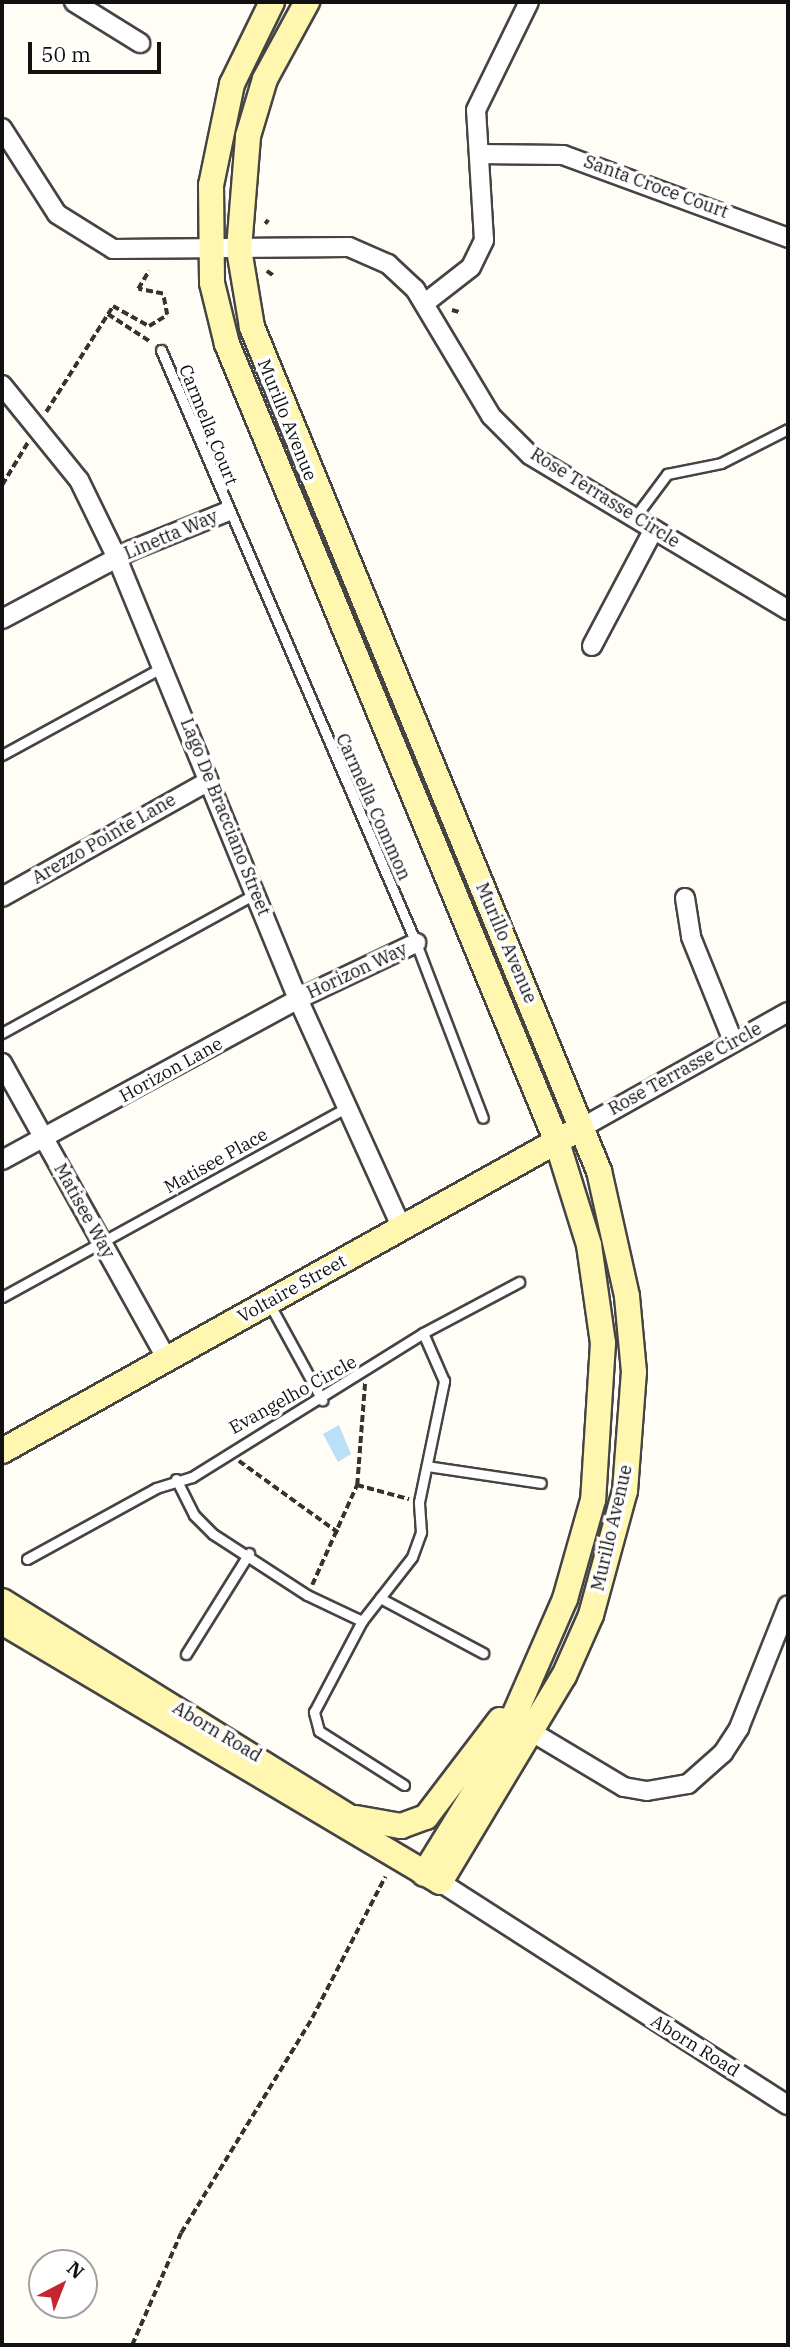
<!DOCTYPE html>
<style>
body{margin:0}
#map{position:relative;width:790px;height:2347px;overflow:hidden;background:#fffdf5;font-family:"IBM Plex Serif",serif}
div>[style]{position:absolute}
.water>*{inset:0;background:#b9e0f7}
.path>*{height:3.5px;margin-top:-1.75px;transform-origin:0;background:repeating-linear-gradient(90deg,#333 0 7px,transparent 0 10.5px)}
.roads{filter:drop-shadow(2px 0 #444) drop-shadow(-2px 0 #444) drop-shadow(0 2px #444) drop-shadow(0 -2px #444)}
.lane>*{height:9px;margin:-4.5px;padding:0 4.5px;transform-origin:4.5px;border-radius:4.5px;background:#fff}
.street>*{height:18px;margin:-9px;padding:0 9px;transform-origin:9px;border-radius:9px;background:#fff}
.secondary>*{height:24px;margin:-12px;padding:0 12px;transform-origin:12px;border-radius:12px;background:#fff6b0}
span{translate:-50% -50%;white-space:nowrap;text-align:center;line-height:1.15;-webkit-text-stroke:7px #fff;paint-order:stroke}
.street-label{font-size:18px;color:#111}
.frame{position:absolute;inset:0;border:4px solid #111;pointer-events:none}
.north{position:absolute;left:28px;top:2249px;width:70px;height:70px;box-sizing:border-box;background:#fff;border:2px solid #a0a0a0;border-radius:50%;rotate:42deg;font-size:19px;font-weight:700;line-height:28px;text-align:center;color:#111}
.north::after{content:'';display:block;margin:auto;width:24px;height:32px;background:#c4262e;clip-path:polygon(50% 0,100% 100%,50% 72%,0 100%)}
.scale{position:absolute;left:28px;top:42px;width:133px;height:32px;box-sizing:border-box;border:4px solid #111;border-top:0;padding-left:9px;font-size:21px;line-height:24px;white-space:nowrap;color:#111;-webkit-text-stroke:5px #fff;paint-order:stroke}
</style>
<div id="map">
<div class="water">
<div style="clip-path:polygon(339px 1425px,351px 1454px,338px 1462px,323px 1434px)"></div>
</div>
<div class="path">
<div style="left:265px;top:224px;width:5px;rotate:-53deg"></div>
<div style="left:267px;top:271px;width:9px;rotate:36deg"></div>
<div style="left:452px;top:310px;width:7px;rotate:16deg"></div>
<div style="left:108px;top:314px;width:51px;rotate:33.1deg"></div>
<div style="left:46px;top:412px;width:125px;rotate:-57.7deg"></div>
<div style="left:113px;top:306px;width:41px;rotate:29.1deg"></div>
<div style="left:149px;top:326px;width:21px;rotate:-31deg"></div>
<div style="left:167px;top:315px;width:21px;rotate:-101deg"></div>
<div style="left:163px;top:294px;width:25px;rotate:-169deg"></div>
<div style="left:138px;top:289px;width:21px;rotate:-59deg"></div>
<div style="left:2px;top:485px;width:50px;rotate:-58.8deg"></div>
<div style="left:239px;top:1461px;width:123px;rotate:35.8deg"></div>
<div style="left:357px;top:1485px;width:54px;rotate:15.1deg"></div>
<div style="left:312px;top:1585px;width:110px;rotate:-65.8deg"></div>
<div style="left:357px;top:1485px;width:103px;rotate:-85.6deg"></div>
<div style="left:132px;top:2345px;width:122px;rotate:-66.4deg"></div>
<div style="left:181px;top:2233px;width:252px;rotate:-58.6deg"></div>
<div style="left:312px;top:2018px;width:159px;rotate:-62.6deg"></div>
</div>
<div class="roads">
<div class="lane">
<div style="left:161px;top:350px;width:646px;rotate:66.73deg"></div>
<div style="left:416px;top:943px;width:187px;rotate:69.1deg"></div>
<div style="left:635px;top:517px;width:54px;rotate:-53.3deg"></div>
<div style="left:667px;top:474px;width:55px;rotate:-11.5deg"></div>
<div style="left:721px;top:463px;width:75px;rotate:-26.9deg"></div>
<div style="left:2px;top:755px;width:183px;rotate:-28.7deg"></div>
<div style="left:2px;top:1033px;width:291px;rotate:-28.8deg"></div>
<div style="left:2px;top:1297px;width:393px;rotate:-28.8deg"></div>
<div style="left:269px;top:1303px;width:111px;rotate:61.3deg"></div>
<div style="left:427px;top:1466px;width:115px;rotate:8.5deg"></div>
<div style="left:176px;top:1479px;width:40px;rotate:63.4deg"></div>
<div style="left:194px;top:1515px;width:27px;rotate:45deg"></div>
<div style="left:213px;top:1534px;width:112px;rotate:33deg"></div>
<div style="left:307px;top:1595px;width:61px;rotate:25.3deg"></div>
<div style="left:27px;top:1559px;width:147px;rotate:-28.8deg"></div>
<div style="left:156px;top:1488px;width:38px;rotate:-17deg"></div>
<div style="left:192px;top:1477px;width:272px;rotate:-31.9deg"></div>
<div style="left:423px;top:1333px;width:109px;rotate:-28deg"></div>
<div style="left:380px;top:1598px;width:117px;rotate:28.1deg"></div>
<div style="left:186px;top:1654px;width:119px;rotate:-58deg"></div>
<div style="left:404px;top:1785px;width:101px;rotate:-147.6deg"></div>
<div style="left:319px;top:1731px;width:20px;rotate:-105deg"></div>
<div style="left:314px;top:1712px;width:103px;rotate:-62.2deg"></div>
<div style="left:362px;top:1621px;width:81px;rotate:-52deg"></div>
<div style="left:412px;top:1557px;width:27px;rotate:-70deg"></div>
<div style="left:421px;top:1532px;width:30px;rotate:-94deg"></div>
<div style="left:419px;top:1502px;width:124px;rotate:-78.3deg"></div>
<div style="left:444px;top:1381px;width:52px;rotate:-113.6deg"></div>
</div>
<div class="street">
<div style="left:74px;top:2px;width:78px;rotate:31.8deg"></div>
<div style="left:2px;top:128px;width:102px;rotate:57.4deg"></div>
<div style="left:57px;top:214px;width:66px;rotate:32deg"></div>
<div style="left:113px;top:249px;width:236px;rotate:-0.5deg"></div>
<div style="left:349px;top:247px;width:43px;rotate:23.6deg"></div>
<div style="left:388px;top:264px;width:37px;rotate:43deg"></div>
<div style="left:415px;top:289px;width:148px;rotate:59.1deg"></div>
<div style="left:491px;top:416px;width:55px;rotate:45deg"></div>
<div style="left:530px;top:455px;width:301px;rotate:31deg"></div>
<div style="left:479px;top:154px;width:84px;rotate:0.7deg"></div>
<div style="left:563px;top:155px;width:240px;rotate:20.2deg"></div>
<div style="left:425px;top:303px;width:58px;rotate:-38deg"></div>
<div style="left:471px;top:267px;width:30px;rotate:-64deg"></div>
<div style="left:484px;top:240px;width:130px;rotate:-93.5deg"></div>
<div style="left:476px;top:110px;width:120px;rotate:-63.9deg"></div>
<div style="left:2px;top:385px;width:122px;rotate:51deg"></div>
<div style="left:79px;top:480px;width:87px;rotate:64deg"></div>
<div style="left:117px;top:558px;width:477px;rotate:67.7deg"></div>
<div style="left:298px;top:999px;width:252px;rotate:65.6deg"></div>
<div style="left:2px;top:619px;width:147px;rotate:-28deg"></div>
<div style="left:132px;top:550px;width:101px;rotate:-22deg"></div>
<div style="left:592px;top:646px;width:132px;rotate:-62.1deg"></div>
<div style="left:2px;top:897px;width:235px;rotate:-29.3deg"></div>
<div style="left:685px;top:898px;width:39px;rotate:81deg"></div>
<div style="left:691px;top:937px;width:112px;rotate:68deg"></div>
<div style="left:2px;top:1063px;width:339px;rotate:60.9deg"></div>
<div style="left:583px;top:1127px;width:235px;rotate:-29.3deg"></div>
<div style="left:2px;top:1160px;width:337px;rotate:-28.5deg"></div>
<div style="left:298px;top:999px;width:131px;rotate:-25.4deg"></div>
<div style="left:532px;top:1732px;width:107px;rotate:30.9deg"></div>
<div style="left:624px;top:1787px;width:23px;rotate:10deg"></div>
<div style="left:647px;top:1791px;width:42px;rotate:-9.7deg"></div>
<div style="left:688px;top:1784px;width:47px;rotate:-41.5deg"></div>
<div style="left:723px;top:1753px;width:30px;rotate:-57deg"></div>
<div style="left:739px;top:1728px;width:132px;rotate:-68.3deg"></div>
<div style="left:440px;top:1882px;width:413px;rotate:32.7deg"></div>
</div>
<div class="secondary">
<div style="left:272px;top:2px;width:91px;rotate:116deg"></div>
<div style="left:232px;top:84px;width:103px;rotate:101.7deg"></div>
<div style="left:211px;top:185px;width:98px;rotate:89.4deg"></div>
<div style="left:212px;top:283px;width:63px;rotate:76.2deg"></div>
<div style="left:227px;top:344px;width:864px;rotate:67.53deg"></div>
<div style="left:557px;top:1142px;width:108px;rotate:72.7deg"></div>
<div style="left:589px;top:1245px;width:99px;rotate:81.9deg"></div>
<div style="left:603px;top:1343px;width:157px;rotate:93.6deg"></div>
<div style="left:593px;top:1500px;width:103px;rotate:105.8deg"></div>
<div style="left:565px;top:1599px;width:175px;rotate:113.6deg"></div>
<div style="left:495px;top:1759px;width:135px;rotate:121.7deg"></div>
<div style="left:2px;top:1451px;width:650px;rotate:-29.17deg"></div>
<div style="left:2px;top:1601px;width:432px;rotate:31.9deg"></div>
<div style="left:2px;top:1622px;width:509px;rotate:30.69deg"></div>
<div style="left:440px;top:1882px;width:240px;rotate:-59deg"></div>
<div style="left:564px;top:1676px;width:67px;rotate:-66.1deg"></div>
<div style="left:591px;top:1615px;width:129px;rotate:-74.7deg"></div>
<div style="left:625px;top:1491px;width:119px;rotate:-85.7deg"></div>
<div style="left:634px;top:1372px;width:76px;rotate:-95.3deg"></div>
<div style="left:627px;top:1296px;width:128px;rotate:-102.6deg"></div>
<div style="left:599px;top:1171px;width:913px;rotate:-112.35deg"></div>
<div style="left:252px;top:327px;width:79px;rotate:-99.5deg"></div>
<div style="left:239px;top:249px;width:113px;rotate:-85.4deg"></div>
<div style="left:248px;top:136px;width:59px;rotate:-73.4deg"></div>
<div style="left:265px;top:79px;width:88px;rotate:-61.4deg"></div>
<div style="left:356px;top:1818px;width:46px;rotate:10.1deg"></div>
<div style="left:401px;top:1826px;width:27px;rotate:-20deg"></div>
<div style="left:426px;top:1817px;width:122px;rotate:-52.7deg"></div>
</div>
</div>
<div class="street-label">
<span style="left:656px;top:187px;rotate:20deg">Santa Croce Court</span>
<span style="left:287px;top:420px;rotate:68deg">Murillo Avenue</span>
<span style="left:208px;top:425px;rotate:68deg">Carmella Court</span>
<span style="left:605px;top:498px;rotate:32deg">Rose Terrasse Circle</span>
<span style="left:171px;top:535px;rotate:-23deg">Linetta Way</span>
<span style="left:373px;top:807px;rotate:66deg">Carmella Common</span>
<span style="left:225px;top:817px;rotate:68deg">Lago De Bracciano Street</span>
<span style="left:104px;top:839px;rotate:-30deg">Arezzo Pointe Lane</span>
<span style="left:506px;top:943px;rotate:67deg">Murillo Avenue</span>
<span style="left:357px;top:971px;rotate:-25deg">Horizon Way</span>
<span style="left:685px;top:1069px;rotate:-29deg">Rose Terrasse Circle</span>
<span style="left:171px;top:1070px;rotate:-29deg">Horizon Lane</span>
<span style="left:216px;top:1161px;rotate:-29deg">Matisee Place</span>
<span style="left:84px;top:1211px;rotate:61deg">Matisee Way</span>
<span style="left:292px;top:1289px;rotate:-29deg">Voltaire Street</span>
<span style="left:293px;top:1395px;rotate:-29deg">Evangelho Circle</span>
<span style="left:612px;top:1528px;rotate:-77deg">Murillo Avenue</span>
<span style="left:217px;top:1732px;rotate:31deg">Aborn Road</span>
<span style="left:695px;top:2046px;rotate:32deg">Aborn Road</span>
</div>
<div class="frame"></div>
<div class="north">N</div>
<div class="scale">50 m</div>
</div>
